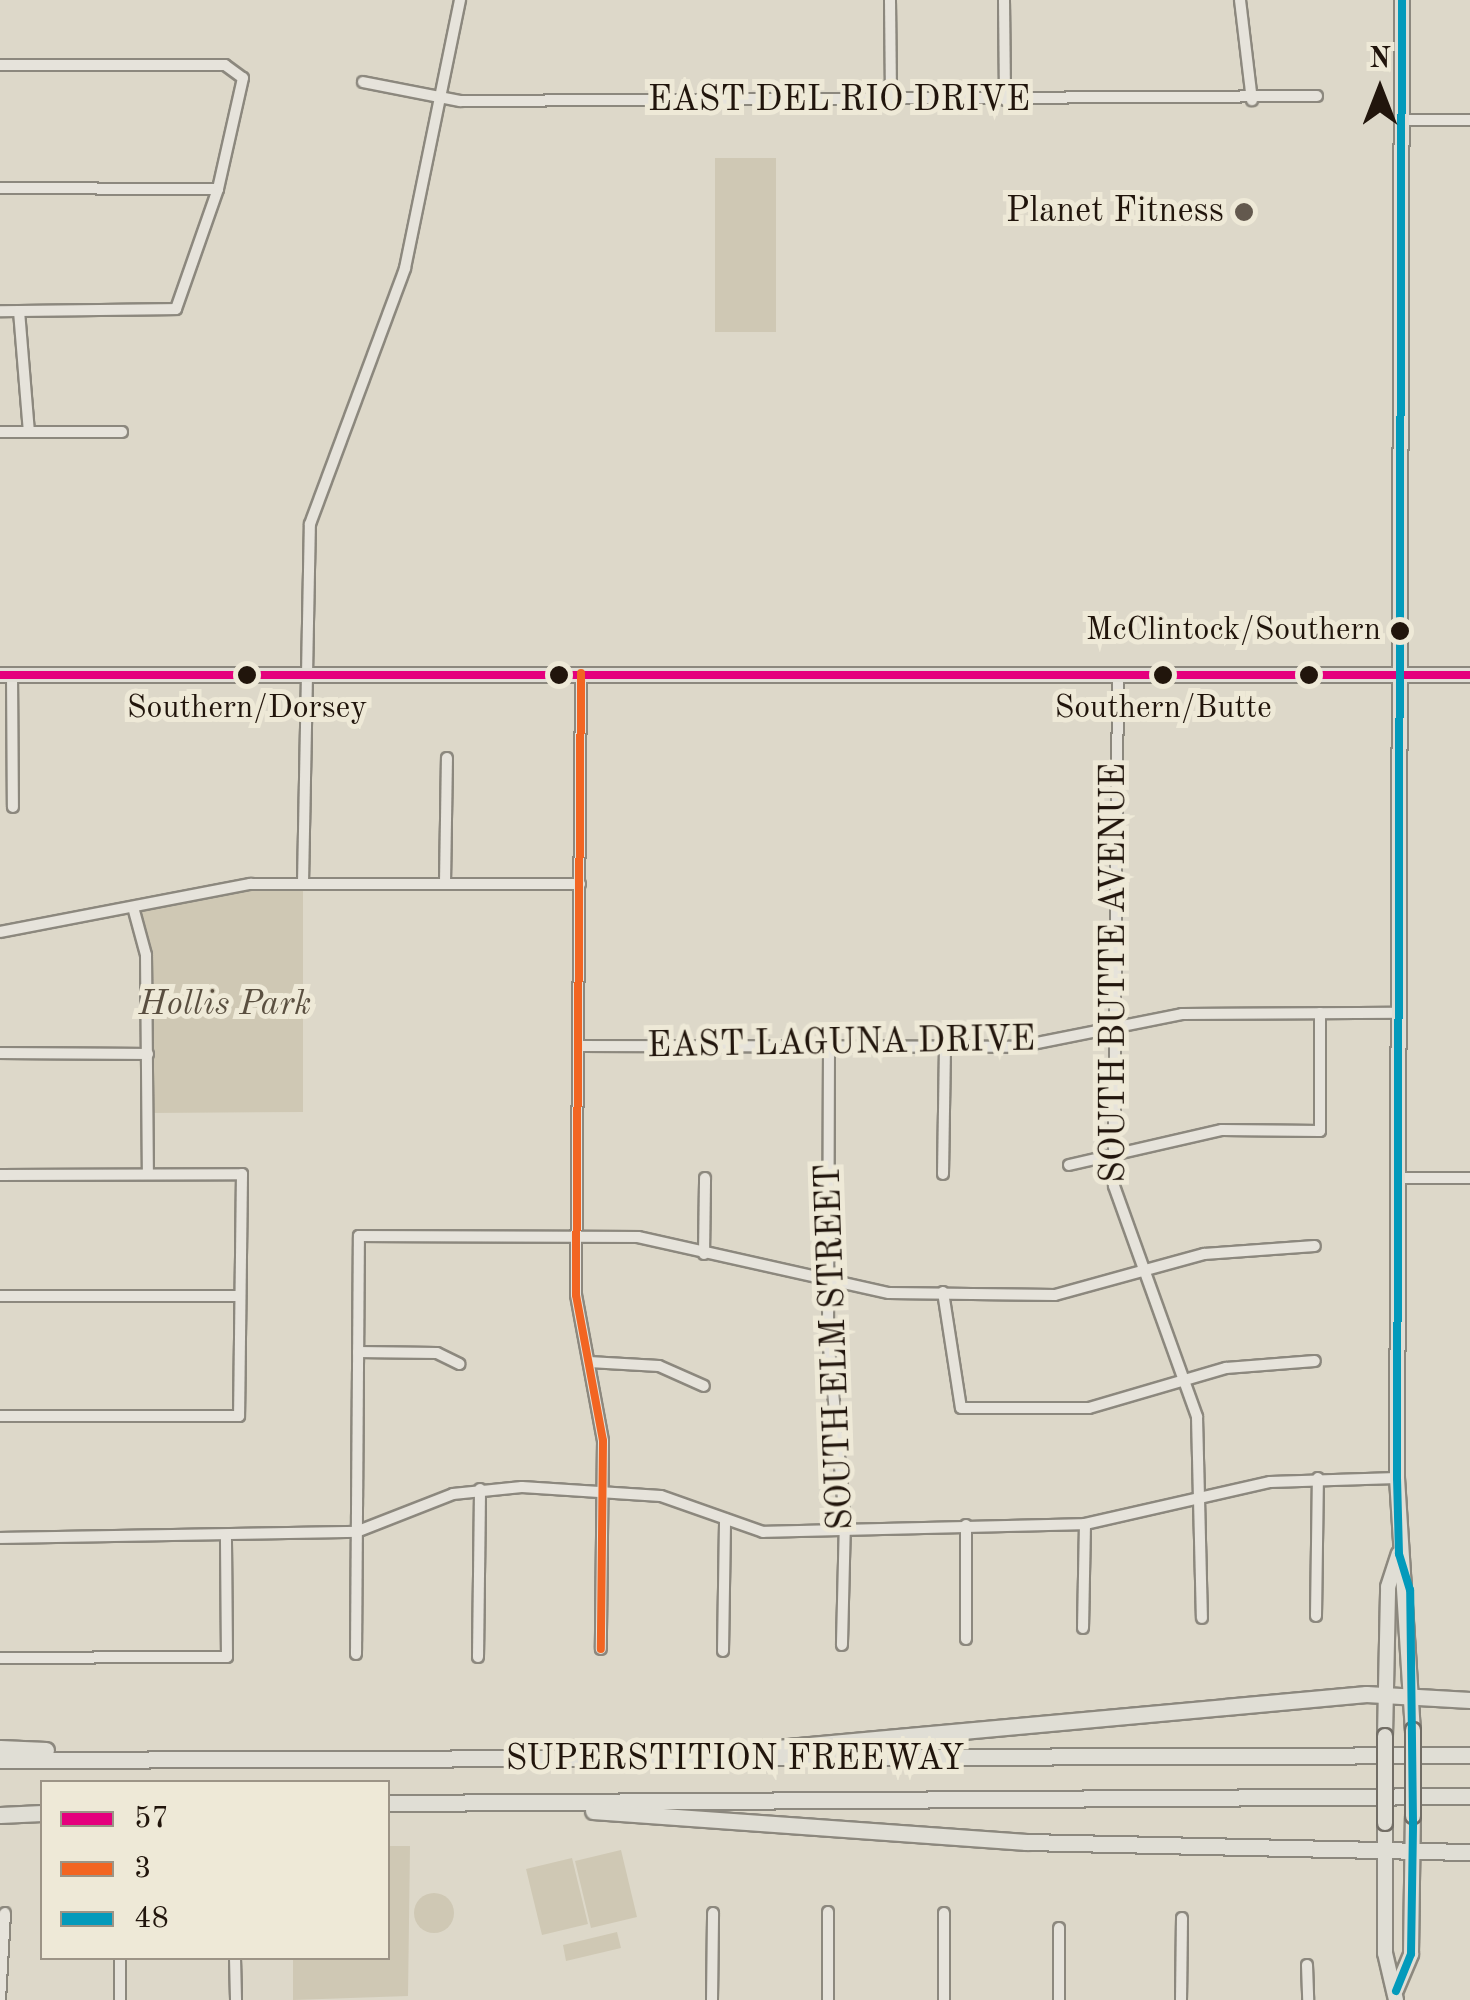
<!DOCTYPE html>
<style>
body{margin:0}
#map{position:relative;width:1470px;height:2000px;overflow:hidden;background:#ddd8c9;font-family:"Old Standard TT",serif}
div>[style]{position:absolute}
.green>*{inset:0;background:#cfc8b4}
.round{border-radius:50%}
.roads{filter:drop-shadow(2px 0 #8c887e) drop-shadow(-2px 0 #8c887e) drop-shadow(0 2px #8c887e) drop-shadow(0 -2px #8c887e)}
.minor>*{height:10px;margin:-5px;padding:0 5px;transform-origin:5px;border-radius:5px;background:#e6e3db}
.major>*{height:14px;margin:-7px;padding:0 7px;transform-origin:7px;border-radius:7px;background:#e0ded5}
.highway>*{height:15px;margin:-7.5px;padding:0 7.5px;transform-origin:7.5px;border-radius:7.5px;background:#e0ded5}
.bridges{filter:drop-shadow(2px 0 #726d65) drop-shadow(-2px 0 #726d65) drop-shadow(0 2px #726d65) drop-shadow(0 -2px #726d65)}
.major-bridge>*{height:14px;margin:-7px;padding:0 7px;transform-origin:7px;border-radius:7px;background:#e0ded5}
.bus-1>*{height:8px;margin:-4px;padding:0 4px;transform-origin:4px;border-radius:4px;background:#e5007d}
.bus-2>*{height:8px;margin:-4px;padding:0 4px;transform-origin:4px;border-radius:4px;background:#f26522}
.bus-3>*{height:8px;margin:-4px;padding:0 4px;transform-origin:4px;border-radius:4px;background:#039abb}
.dots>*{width:28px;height:28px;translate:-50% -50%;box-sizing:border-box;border:5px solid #eee9d7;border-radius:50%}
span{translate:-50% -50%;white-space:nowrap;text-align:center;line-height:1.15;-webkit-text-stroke:10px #eee9d7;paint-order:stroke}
.bus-label{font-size:32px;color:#21150c}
.right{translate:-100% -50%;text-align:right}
.street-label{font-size:35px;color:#21150c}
.poi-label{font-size:35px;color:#21150c}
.park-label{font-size:35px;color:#5a4f40;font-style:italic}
.legend{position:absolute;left:40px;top:1780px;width:350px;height:180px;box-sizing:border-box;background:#eee9d7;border:2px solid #9c9486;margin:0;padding:12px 18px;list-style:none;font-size:30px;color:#21150c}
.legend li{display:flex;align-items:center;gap:20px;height:50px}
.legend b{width:50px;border:2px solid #9c9486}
.north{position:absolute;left:1330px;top:40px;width:100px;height:100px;-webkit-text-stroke:8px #eee9d7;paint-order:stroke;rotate:0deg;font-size:28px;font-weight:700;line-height:40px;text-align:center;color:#21150c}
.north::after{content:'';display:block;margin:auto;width:35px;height:45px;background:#21150c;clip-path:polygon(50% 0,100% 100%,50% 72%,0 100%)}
</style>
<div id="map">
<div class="green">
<div style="clip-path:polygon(715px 158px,776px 158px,776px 332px,715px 332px)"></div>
<div style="clip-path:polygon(303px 883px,303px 1112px,148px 1113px,146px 955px,133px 907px,199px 889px)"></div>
<div style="clip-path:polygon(388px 1846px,410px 1846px,408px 1996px,293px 2000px,293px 1958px,388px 1958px)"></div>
<div style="clip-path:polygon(621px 1850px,637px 1917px,591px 1928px,575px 1861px)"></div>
<div style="clip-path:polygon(572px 1858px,588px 1924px,542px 1935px,526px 1869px)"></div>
<div class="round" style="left:414px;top:1893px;width:40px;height:40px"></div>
<div style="clip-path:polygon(617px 1932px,621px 1948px,566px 1961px,563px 1945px)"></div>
</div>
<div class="roads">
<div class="minor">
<div style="left:890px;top:0;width:101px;rotate:89.4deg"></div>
<div style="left:1004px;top:0;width:100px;rotate:89.4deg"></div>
<div style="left:1240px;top:0;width:101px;rotate:83.2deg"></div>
<div style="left:0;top:65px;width:225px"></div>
<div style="left:225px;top:65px;width:22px;rotate:36deg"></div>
<div style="left:243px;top:78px;width:114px;rotate:102.7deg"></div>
<div style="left:218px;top:189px;width:127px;rotate:109.3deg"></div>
<div style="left:176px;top:309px;width:176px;rotate:179.3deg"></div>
<div style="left:363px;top:82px;width:99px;rotate:11.1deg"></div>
<div style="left:460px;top:101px;width:857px;rotate:-0.33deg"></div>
<div style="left:1403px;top:120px;width:67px"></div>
<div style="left:0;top:188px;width:218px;rotate:0.3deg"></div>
<div style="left:19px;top:311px;width:121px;rotate:85.3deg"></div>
<div style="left:0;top:432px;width:122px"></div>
<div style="left:581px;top:673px;width:622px;rotate:90.46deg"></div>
<div style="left:576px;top:1295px;width:148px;rotate:79.5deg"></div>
<div style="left:603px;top:1441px;width:208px;rotate:90.6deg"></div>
<div style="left:1118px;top:673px;width:513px;rotate:90.45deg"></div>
<div style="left:1114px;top:1186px;width:245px;rotate:70.2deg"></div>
<div style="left:1197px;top:1417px;width:201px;rotate:88.6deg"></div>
<div style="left:12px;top:675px;width:132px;rotate:89.6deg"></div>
<div style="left:303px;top:883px;width:359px;rotate:-88.9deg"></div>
<div style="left:310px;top:524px;width:273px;rotate:-69.6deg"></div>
<div style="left:405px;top:268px;width:274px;rotate:-78.4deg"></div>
<div style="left:445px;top:883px;width:125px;rotate:-89.1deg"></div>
<div style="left:133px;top:907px;width:50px;rotate:74.8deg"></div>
<div style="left:146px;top:955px;width:219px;rotate:89.5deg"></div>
<div style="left:0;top:932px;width:255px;rotate:-10.9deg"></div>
<div style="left:250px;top:884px;width:330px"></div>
<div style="left:578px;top:1046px;width:439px;rotate:0.1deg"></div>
<div style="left:1017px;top:1047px;width:168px;rotate:-11.3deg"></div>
<div style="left:1182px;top:1014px;width:219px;rotate:-0.3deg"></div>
<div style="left:829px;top:1048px;width:289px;rotate:90.2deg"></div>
<div style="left:828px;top:1337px;width:184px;rotate:84.7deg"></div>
<div style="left:845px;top:1520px;width:125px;rotate:91.4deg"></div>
<div style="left:0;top:1053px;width:148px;rotate:0.4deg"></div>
<div style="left:1069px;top:1165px;width:157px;rotate:-12.9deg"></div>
<div style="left:1222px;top:1130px;width:98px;rotate:0.6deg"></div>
<div style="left:1320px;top:1131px;width:118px;rotate:-90deg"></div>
<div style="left:943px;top:1174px;width:126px;rotate:-89.1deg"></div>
<div style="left:0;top:1175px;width:242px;rotate:-0.2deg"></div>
<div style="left:242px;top:1174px;width:242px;rotate:90.7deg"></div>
<div style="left:239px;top:1416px;width:239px;rotate:180deg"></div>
<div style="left:1399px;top:1178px;width:71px"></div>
<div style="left:704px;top:1254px;width:76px;rotate:-89.2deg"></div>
<div style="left:943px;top:1292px;width:117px;rotate:81.2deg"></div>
<div style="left:961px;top:1408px;width:128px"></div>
<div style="left:1089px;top:1408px;width:143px;rotate:-16.3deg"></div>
<div style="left:1226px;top:1368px;width:89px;rotate:-4.5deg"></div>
<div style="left:0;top:1296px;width:239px"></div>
<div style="left:358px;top:1352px;width:79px;rotate:0.7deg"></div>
<div style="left:437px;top:1353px;width:25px;rotate:26deg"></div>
<div style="left:589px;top:1362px;width:70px;rotate:3.3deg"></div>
<div style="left:659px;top:1366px;width:49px;rotate:24deg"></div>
<div style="left:0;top:1538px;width:356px;rotate:-1deg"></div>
<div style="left:356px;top:1532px;width:104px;rotate:-21.4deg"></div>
<div style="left:453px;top:1494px;width:69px;rotate:-5.8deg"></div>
<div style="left:522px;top:1487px;width:139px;rotate:3.7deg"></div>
<div style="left:661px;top:1496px;width:108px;rotate:19.4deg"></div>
<div style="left:763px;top:1532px;width:322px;rotate:-1.4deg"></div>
<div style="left:1085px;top:1524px;width:190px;rotate:-12.8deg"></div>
<div style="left:1270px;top:1482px;width:127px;rotate:-1.8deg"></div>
<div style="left:1316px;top:1616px;width:138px;rotate:-89.2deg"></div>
<div style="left:1083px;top:1628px;width:104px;rotate:-88.9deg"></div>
<div style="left:966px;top:1639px;width:114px;rotate:-90deg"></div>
<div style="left:723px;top:1651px;width:132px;rotate:-89.1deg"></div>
<div style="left:356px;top:1654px;width:418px;rotate:-89.6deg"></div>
<div style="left:359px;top:1236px;width:279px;rotate:0.2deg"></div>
<div style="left:638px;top:1237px;width:257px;rotate:12.6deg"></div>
<div style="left:889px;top:1293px;width:166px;rotate:0.7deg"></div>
<div style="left:1055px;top:1295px;width:155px;rotate:-15.4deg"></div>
<div style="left:1204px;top:1254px;width:111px;rotate:-4.1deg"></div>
<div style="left:478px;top:1657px;width:168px;rotate:-89.3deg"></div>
<div style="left:0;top:1658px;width:227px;rotate:-0.3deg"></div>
<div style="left:227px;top:1657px;width:119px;rotate:-90.5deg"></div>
<div style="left:1059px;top:1928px;width:72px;rotate:90deg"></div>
<div style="left:235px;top:1958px;width:42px;rotate:88.6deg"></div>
<div style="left:1307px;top:1965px;width:35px;rotate:88deg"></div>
<div style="left:0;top:2000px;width:87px;rotate:-86.7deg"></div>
<div style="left:120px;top:2000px;width:42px;rotate:-90deg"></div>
<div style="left:712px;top:2000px;width:87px;rotate:-89.3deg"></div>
<div style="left:828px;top:2000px;width:88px;rotate:-90deg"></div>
<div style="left:944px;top:2000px;width:87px;rotate:-90deg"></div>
<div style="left:1181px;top:2000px;width:82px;rotate:-89.3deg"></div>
</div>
<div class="major">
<div style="left:1402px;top:0;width:1478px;rotate:90.19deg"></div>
<div style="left:1397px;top:1478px;width:253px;rotate:86.4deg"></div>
<div style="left:0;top:675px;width:1470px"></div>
<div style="left:1385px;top:1736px;width:149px;rotate:-88.8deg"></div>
<div style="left:1388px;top:1587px;width:35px;rotate:-72deg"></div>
<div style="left:1385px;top:1823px;width:130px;rotate:90deg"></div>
<div style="left:1385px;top:1953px;width:48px;rotate:76.8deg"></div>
<div style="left:1396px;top:1990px;width:39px;rotate:-67deg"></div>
<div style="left:1411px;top:1954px;width:138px;rotate:-89.2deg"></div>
</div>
<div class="highway">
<div style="left:0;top:1748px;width:46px;rotate:2.5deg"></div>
<div style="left:722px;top:1753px;width:647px;rotate:-5.23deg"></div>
<div style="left:1366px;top:1694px;width:104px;rotate:3.3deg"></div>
<div style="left:0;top:1760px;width:1470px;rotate:-0.19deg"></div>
<div style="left:388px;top:1803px;width:1082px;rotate:-0.37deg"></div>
<div style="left:593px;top:1811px;width:434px;rotate:4.1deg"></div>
<div style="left:1026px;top:1842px;width:444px;rotate:1.3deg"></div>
<div style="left:0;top:1815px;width:42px;rotate:-2.7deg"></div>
</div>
</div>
<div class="bridges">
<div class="major-bridge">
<div style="left:1413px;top:1730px;width:86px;rotate:90deg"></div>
<div style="left:1385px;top:1823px;width:87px;rotate:-90deg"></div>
</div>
</div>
<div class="bus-1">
<div style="left:0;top:675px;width:1470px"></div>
</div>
<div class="bus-2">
<div style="left:581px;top:673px;width:622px;rotate:90.46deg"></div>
<div style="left:576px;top:1295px;width:148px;rotate:79.5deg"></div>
<div style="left:603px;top:1441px;width:208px;rotate:90.6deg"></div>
</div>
<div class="bus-3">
<div style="left:1396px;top:1991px;width:40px;rotate:-68deg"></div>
<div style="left:1411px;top:1954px;width:132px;rotate:-89.1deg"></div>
<div style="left:1413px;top:1822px;width:232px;rotate:-90.7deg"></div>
<div style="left:1410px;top:1590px;width:38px;rotate:-107deg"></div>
<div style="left:1399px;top:1554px;width:76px;rotate:-91.5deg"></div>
<div style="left:1397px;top:1478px;width:1478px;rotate:-89.81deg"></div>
</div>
<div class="dots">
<div style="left:1244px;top:212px;background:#63594e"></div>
<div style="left:1400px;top:631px;background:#21150c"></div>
<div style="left:247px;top:675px;background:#21150c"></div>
<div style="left:559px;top:675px;background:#21150c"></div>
<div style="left:1163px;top:675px;background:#21150c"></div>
<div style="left:1309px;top:675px;background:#21150c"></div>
</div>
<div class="bus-label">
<span class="right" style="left:1381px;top:631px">McClintock/Southern</span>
<span style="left:247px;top:709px">Southern/Dorsey</span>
<span style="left:1163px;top:709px">Southern/Butte</span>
</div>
<div class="street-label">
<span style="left:839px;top:101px">EAST DEL RIO DRIVE</span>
<span style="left:1115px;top:973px;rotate:-90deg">SOUTH BUTTE AVENUE</span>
<span style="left:841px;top:1044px;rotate:-1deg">EAST LAGUNA DRIVE</span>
<span style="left:836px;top:1347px;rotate:-92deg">SOUTH ELM STREET</span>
<span style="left:735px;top:1760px">SUPERSTITION FREEWAY</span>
</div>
<div class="poi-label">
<span class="right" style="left:1224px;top:212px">Planet Fitness</span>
</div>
<div class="park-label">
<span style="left:225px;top:1005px">Hollis Park</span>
</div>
<ul class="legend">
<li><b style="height:12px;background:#e5007d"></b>57</li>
<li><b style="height:12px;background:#f26522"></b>3</li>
<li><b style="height:12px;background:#039abb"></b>48</li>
</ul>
<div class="north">N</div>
</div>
